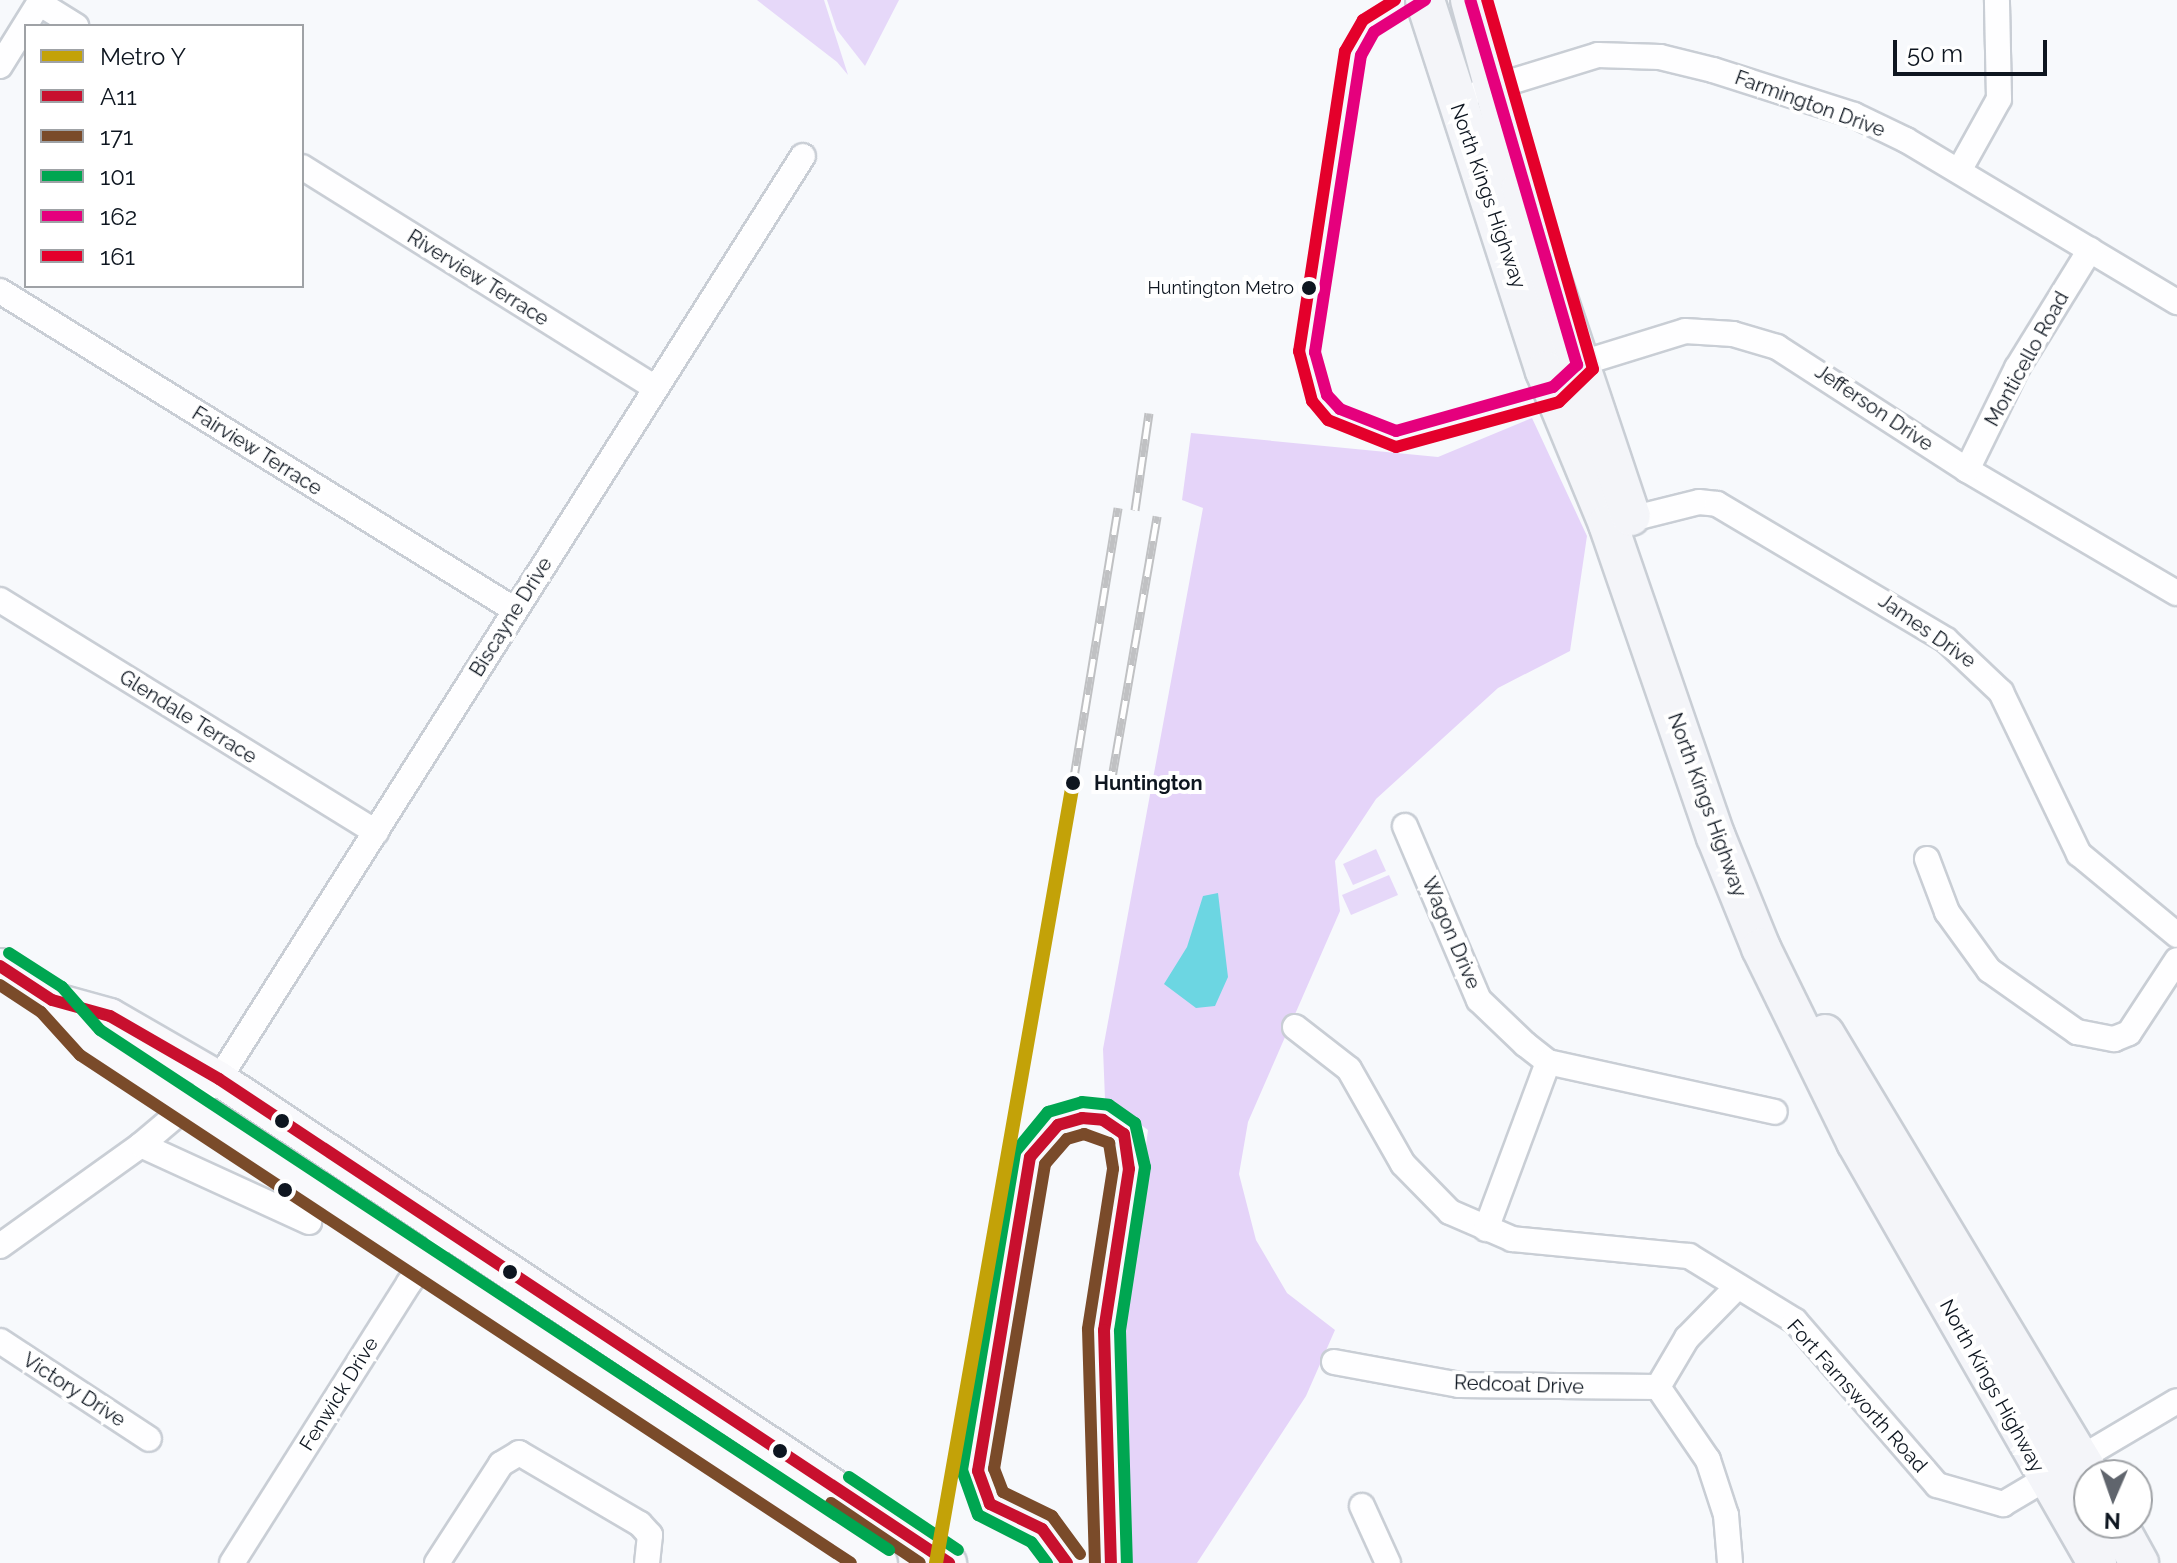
<!DOCTYPE html>
<style>
body{margin:0}
#map{position:relative;width:2177px;height:1563px;overflow:hidden;background:#f7f9fc;font-family:Raleway,sans-serif}
div>[style]{position:absolute}
.green>*{inset:0;background:#e6d8f9}
.forest>*{inset:0;background:#e5d4f9}
.water>*{inset:0;background:#6cd6e2}
.roads{filter:drop-shadow(2px 0 #c9ced5) drop-shadow(-2px 0 #c9ced5) drop-shadow(0 2px #c9ced5) drop-shadow(0 -2px #c9ced5)}
.street>*{height:24px;margin:-12px;padding:0 12px;transform-origin:12px;border-radius:12px;background:#fefeff}
.secondary>*{height:34px;margin:-17px;padding:0 17px;transform-origin:17px;border-radius:17px;background:#f9f9fc}
.primary>*{height:38px;margin:-19px;padding:0 19px;transform-origin:19px;border-radius:19px;background:#f4f5f9}
.rail>*{height:9px;margin-top:-4.5px;transform-origin:0;background:repeating-linear-gradient(90deg,#fff 0 18px,#c0c1c3 0 36px);box-sizing:border-box;border-block:2px solid #c0c1c3}
.bus-1>*{height:12px;margin:-6px;padding:0 6px;transform-origin:6px;border-radius:6px;background:#c8102e}
.bus-2>*{height:12px;margin:-6px;padding:0 6px;transform-origin:6px;border-radius:6px;background:#7a4b2a}
.bus-3>*{height:12px;margin:-6px;padding:0 6px;transform-origin:6px;border-radius:6px;background:#00a651}
.bus-4>*{height:12px;margin:-6px;padding:0 6px;transform-origin:6px;border-radius:6px;background:#e5007d}
.bus-5>*{height:12px;margin:-6px;padding:0 6px;transform-origin:6px;border-radius:6px;background:#e4002b}
.metro-1>*{height:14px;margin:-7px;padding:0 7px;transform-origin:7px;border-radius:7px;background:#c3a208}
.dots>*{width:22px;height:22px;translate:-50% -50%;box-sizing:border-box;border:4px solid #fff;border-radius:50%}
span{translate:-50% -50%;white-space:nowrap;text-align:center;line-height:1.15;-webkit-text-stroke:8px #fff;paint-order:stroke}
.bus-label{font-size:18px;color:#0e1620}
.right{translate:-100% -50%;text-align:right}
.street-label{font-size:20px;color:#0e1620}
.stop-label{font-size:20px;color:#0e1620;font-weight:700}
.left{translate:0 -50%;text-align:left}
.legend{position:absolute;left:24px;top:24px;width:280px;height:264px;box-sizing:border-box;background:#fff;border:2px solid #9fa2a6;margin:0;padding:10px 14px;list-style:none;font-size:24px;color:#0e1620}
.legend li{display:flex;align-items:center;gap:16px;height:40px}
.legend b{width:40px;border:2px solid #9fa2a6}
.north{position:absolute;left:2073px;top:1459px;width:80px;height:80px;box-sizing:border-box;background:#fff;border:2px solid #9fa2a6;border-radius:50%;rotate:182deg;font-size:22px;font-weight:700;line-height:32px;text-align:center;color:#0e1620}
.north::after{content:'';display:block;margin:auto;width:28px;height:36px;background:#60656d;clip-path:polygon(50% 0,100% 100%,50% 72%,0 100%)}
.scale{position:absolute;left:1893px;top:40px;width:154px;height:36px;box-sizing:border-box;border:4px solid #0e1620;border-top:0;padding-left:10px;font-size:24px;line-height:28px;white-space:nowrap;color:#0e1620;-webkit-text-stroke:6px #fff;paint-order:stroke}
</style>
<div id="map">
<div class="green">
<div style="clip-path:polygon(757px 0,824px 0,848px 75px,837px 62px)"></div>
<div style="clip-path:polygon(827px 0,899px 0,865px 66px,837px 30px)"></div>
<div style="clip-path:polygon(1376px 849px,1386px 871px,1353px 885px,1343px 864px)"></div>
<div style="clip-path:polygon(1389px 875px,1398px 895px,1351px 915px,1342px 895px)"></div>
</div>
<div class="forest">
<div style="clip-path:polygon(1532px 418px,1587px 536px,1570px 651px,1498px 688px,1376px 799px,1335px 861px,1340px 911px,1248px 1122px,1239px 1174px,1256px 1240px,1287px 1293px,1335px 1330px,1306px 1396px,1197px 1563px,1127px 1563px,1123px 1326px,1148px 1130px,1105px 1099px,1103px 1049px,1203px 508px,1182px 500px,1191px 433px,1438px 457px)"></div>
</div>
<div class="water">
<div style="clip-path:polygon(1218px 893px,1228px 977px,1215px 1006px,1196px 1008px,1164px 984px,1187px 947px,1203px 896px)"></div>
</div>
<div class="roads">
<div class="street">
<div style="left:39px;top:3px;width:44px;rotate:31.9deg"></div>
<div style="left:0;top:66px;width:78px;rotate:-58.2deg"></div>
<div style="left:1481px;top:91px;width:122px;rotate:-17.1deg"></div>
<div style="left:1598px;top:55px;width:62px;rotate:1.8deg"></div>
<div style="left:1660px;top:57px;width:55px;rotate:13.8deg"></div>
<div style="left:1713px;top:70px;width:148px;rotate:17.7deg"></div>
<div style="left:1854px;top:115px;width:58px;rotate:25.7deg"></div>
<div style="left:1906px;top:140px;width:316px;rotate:30.9deg"></div>
<div style="left:302px;top:167px;width:416px;rotate:32deg"></div>
<div style="left:1960px;top:169px;width:80px;rotate:-60.9deg"></div>
<div style="left:1999px;top:99px;width:99px;rotate:-91.2deg"></div>
<div style="left:0;top:291px;width:606px;rotate:31.77deg"></div>
<div style="left:1569px;top:367px;width:121px;rotate:-17.2deg"></div>
<div style="left:1685px;top:331px;width:48px;rotate:3.6deg"></div>
<div style="left:1733px;top:334px;width:46px;rotate:16.5deg"></div>
<div style="left:1777px;top:347px;width:226px;rotate:32.9deg"></div>
<div style="left:1967px;top:470px;width:243px;rotate:30.4deg"></div>
<div style="left:1967px;top:470px;width:114px;rotate:-63.9deg"></div>
<div style="left:2017px;top:368px;width:139px;rotate:-58.3deg"></div>
<div style="left:1619px;top:522px;width:82px;rotate:-14deg"></div>
<div style="left:1699px;top:502px;width:18px;rotate:6deg"></div>
<div style="left:1717px;top:504px;width:266px;rotate:30.7deg"></div>
<div style="left:1946px;top:640px;width:76px;rotate:43.4deg"></div>
<div style="left:2001px;top:692px;width:180px;rotate:64.3deg"></div>
<div style="left:2079px;top:854px;width:127px;rotate:39.6deg"></div>
<div style="left:0;top:600px;width:442px;rotate:31.7deg"></div>
<div style="left:1405px;top:826px;width:189px;rotate:67deg"></div>
<div style="left:1479px;top:1000px;width:64px;rotate:43.7deg"></div>
<div style="left:1525px;top:1044px;width:29px;rotate:38deg"></div>
<div style="left:1548px;top:1062px;width:232px;rotate:12.4deg"></div>
<div style="left:1927px;top:859px;width:57px;rotate:69.3deg"></div>
<div style="left:1947px;top:912px;width:72px;rotate:54.1deg"></div>
<div style="left:1989px;top:970px;width:108px;rotate:35.2deg"></div>
<div style="left:2077px;top:1032px;width:38px;rotate:11deg"></div>
<div style="left:2114px;top:1039px;width:16px;rotate:-22deg"></div>
<div style="left:2129px;top:1033px;width:87px;rotate:-56.7deg"></div>
<div style="left:1295px;top:1027px;width:68px;rotate:37.9deg"></div>
<div style="left:1349px;top:1069px;width:109px;rotate:60.4deg"></div>
<div style="left:1403px;top:1164px;width:67px;rotate:45.6deg"></div>
<div style="left:1450px;top:1212px;width:68px;rotate:23.5deg"></div>
<div style="left:1512px;top:1239px;width:178px;rotate:5.5deg"></div>
<div style="left:1689px;top:1256px;width:124px;rotate:31.5deg"></div>
<div style="left:1795px;top:1321px;width:217px;rotate:49.1deg"></div>
<div style="left:1937px;top:1485px;width:69px;rotate:16.1deg"></div>
<div style="left:2003px;top:1504px;width:202px;rotate:-30.6deg"></div>
<div style="left:141px;top:1145px;width:185px;rotate:24.6deg"></div>
<div style="left:1486px;top:1229px;width:178px;rotate:-69.6deg"></div>
<div style="left:0;top:1246px;width:173px;rotate:-35.6deg"></div>
<div style="left:141px;top:1145px;width:102px;rotate:-40.2deg"></div>
<div style="left:219px;top:1079px;width:1092px;rotate:-57.68deg"></div>
<div style="left:0;top:1341px;width:178px;rotate:33.3deg"></div>
<div style="left:1334px;top:1362px;width:127px;rotate:10.4deg"></div>
<div style="left:1459px;top:1385px;width:199px;rotate:0.6deg"></div>
<div style="left:1658px;top:1387px;width:88px;rotate:55.6deg"></div>
<div style="left:1708px;top:1460px;width:58px;rotate:71.9deg"></div>
<div style="left:1726px;top:1515px;width:48px;rotate:85.2deg"></div>
<div style="left:1658px;top:1387px;width:57px;rotate:-59.4deg"></div>
<div style="left:1687px;top:1338px;width:70px;rotate:-45.6deg"></div>
<div style="left:1362px;top:1506px;width:63px;rotate:65.5deg"></div>
<div style="left:232px;top:1563px;width:331px;rotate:-57.7deg"></div>
<div style="left:409px;top:1283px;width:68px;rotate:-52.8deg"></div>
<div style="left:437px;top:1563px;width:118px;rotate:-57.1deg"></div>
<div style="left:501px;top:1464px;width:21px;rotate:-31deg"></div>
<div style="left:519px;top:1453px;width:140px;rotate:30.4deg"></div>
<div style="left:640px;top:1524px;width:15px;rotate:48deg"></div>
<div style="left:650px;top:1535px;width:28px;rotate:96deg"></div>
</div>
<div class="secondary">
<div style="left:0;top:966px;width:62px;rotate:33.2deg"></div>
<div style="left:52px;top:1000px;width:56px;rotate:48.6deg"></div>
<div style="left:89px;top:1042px;width:947px;rotate:33.37deg"></div>
<div style="left:52px;top:1000px;width:60px;rotate:15.4deg"></div>
<div style="left:110px;top:1016px;width:126px;rotate:30deg"></div>
<div style="left:219px;top:1079px;width:876px;rotate:33.54deg"></div>
</div>
<div class="primary">
<div style="left:1425px;top:0;width:390px;rotate:72.1deg"></div>
<div style="left:1545px;top:371px;width:165px;rotate:67.6deg"></div>
<div style="left:1608px;top:524px;width:331px;rotate:71deg"></div>
<div style="left:1716px;top:837px;width:120px;rotate:67.9deg"></div>
<div style="left:1761px;top:948px;width:216px;rotate:63.9deg"></div>
<div style="left:1856px;top:1142px;width:485px;rotate:60.2deg"></div>
<div style="left:1470px;top:0;width:195px;rotate:74.8deg"></div>
<div style="left:1521px;top:188px;width:346px;rotate:71.5deg"></div>
<div style="left:1825px;top:1034px;width:514px;rotate:59deg"></div>
<div style="left:2117px;top:1523px;width:46px;rotate:61.2deg"></div>
</div>
</div>
<div class="rail">
<div style="left:1135px;top:510px;width:98px;rotate:-81.8deg"></div>
<div style="left:1073px;top:783px;width:279px;rotate:-80.7deg"></div>
<div style="left:1110px;top:789px;width:277px;rotate:-80.2deg"></div>
</div>
<div class="bus-1">
<div style="left:0;top:966px;width:62px;rotate:33.2deg"></div>
<div style="left:52px;top:1000px;width:60px;rotate:15.4deg"></div>
<div style="left:110px;top:1016px;width:126px;rotate:30deg"></div>
<div style="left:219px;top:1079px;width:876px;rotate:33.54deg"></div>
<div style="left:1067px;top:1563px;width:42px;rotate:-126.3deg"></div>
<div style="left:1042px;top:1529px;width:58px;rotate:-154.3deg"></div>
<div style="left:990px;top:1504px;width:35px;rotate:-110deg"></div>
<div style="left:978px;top:1471px;width:318px;rotate:-80.6deg"></div>
<div style="left:1030px;top:1157px;width:43px;rotate:-48.8deg"></div>
<div style="left:1058px;top:1125px;width:25px;rotate:-16deg"></div>
<div style="left:1082px;top:1118px;width:21px;rotate:5deg"></div>
<div style="left:1103px;top:1120px;width:25px;rotate:34deg"></div>
<div style="left:1124px;top:1134px;width:35px;rotate:82deg"></div>
<div style="left:1129px;top:1169px;width:163px;rotate:98.8deg"></div>
<div style="left:1104px;top:1330px;width:233px;rotate:88.3deg"></div>
</div>
<div class="bus-2">
<div style="left:0;top:985px;width:49px;rotate:33.4deg"></div>
<div style="left:41px;top:1012px;width:58px;rotate:47.8deg"></div>
<div style="left:80px;top:1055px;width:923px;rotate:33.38deg"></div>
<div style="left:831px;top:1503px;width:107px;rotate:34deg"></div>
<div style="left:1080px;top:1554px;width:47px;rotate:-126.4deg"></div>
<div style="left:1052px;top:1516px;width:55px;rotate:-153.9deg"></div>
<div style="left:1003px;top:1492px;width:25px;rotate:-111deg"></div>
<div style="left:994px;top:1469px;width:309px;rotate:-80.5deg"></div>
<div style="left:1045px;top:1164px;width:33px;rotate:-49deg"></div>
<div style="left:1067px;top:1139px;width:18px;rotate:-16deg"></div>
<div style="left:1084px;top:1134px;width:27px;rotate:20deg"></div>
<div style="left:1109px;top:1143px;width:26px;rotate:81deg"></div>
<div style="left:1113px;top:1169px;width:162px;rotate:98.9deg"></div>
<div style="left:1088px;top:1329px;width:234px;rotate:88.3deg"></div>
</div>
<div class="bus-3">
<div style="left:9px;top:953px;width:63px;rotate:32.7deg"></div>
<div style="left:62px;top:987px;width:57px;rotate:48.5deg"></div>
<div style="left:100px;top:1030px;width:945px;rotate:33.39deg"></div>
<div style="left:849px;top:1477px;width:131px;rotate:33.8deg"></div>
<div style="left:1047px;top:1563px;width:26px;rotate:-127deg"></div>
<div style="left:1031px;top:1542px;width:59px;rotate:-153deg"></div>
<div style="left:978px;top:1515px;width:48px;rotate:-109.6deg"></div>
<div style="left:962px;top:1470px;width:322px;rotate:-80.5deg"></div>
<div style="left:1015px;top:1152px;width:52px;rotate:-50.5deg"></div>
<div style="left:1048px;top:1112px;width:35px;rotate:-16deg"></div>
<div style="left:1082px;top:1102px;width:27px;rotate:6deg"></div>
<div style="left:1109px;top:1105px;width:32px;rotate:35deg"></div>
<div style="left:1135px;top:1123px;width:45px;rotate:77.2deg"></div>
<div style="left:1145px;top:1167px;width:166px;rotate:98.7deg"></div>
<div style="left:1120px;top:1331px;width:232px;rotate:88.3deg"></div>
</div>
<div class="bus-4">
<div style="left:1425px;top:0;width:60px;rotate:147.9deg"></div>
<div style="left:1374px;top:32px;width:26px;rotate:119deg"></div>
<div style="left:1361px;top:55px;width:301px;rotate:98.8deg"></div>
<div style="left:1315px;top:352px;width:45px;rotate:74.4deg"></div>
<div style="left:1327px;top:395px;width:19px;rotate:47deg"></div>
<div style="left:1340px;top:409px;width:60px;rotate:21.4deg"></div>
<div style="left:1396px;top:431px;width:163px;rotate:-15.7deg"></div>
<div style="left:1553px;top:387px;width:33px;rotate:-43deg"></div>
<div style="left:1577px;top:365px;width:380px;rotate:-106.3deg"></div>
</div>
<div class="bus-5">
<div style="left:1395px;top:0;width:38px;rotate:148deg"></div>
<div style="left:1363px;top:20px;width:36px;rotate:120deg"></div>
<div style="left:1345px;top:51px;width:304px;rotate:98.7deg"></div>
<div style="left:1299px;top:351px;width:52px;rotate:75.4deg"></div>
<div style="left:1312px;top:401px;width:25px;rotate:50deg"></div>
<div style="left:1328px;top:420px;width:73px;rotate:21.7deg"></div>
<div style="left:1396px;top:447px;width:169px;rotate:-15.4deg"></div>
<div style="left:1559px;top:402px;width:47px;rotate:-44.1deg"></div>
<div style="left:1593px;top:369px;width:384px;rotate:-106deg"></div>
</div>
<div class="metro-1">
<div style="left:936px;top:1563px;width:792px;rotate:-80.04deg"></div>
</div>
<div class="dots">
<div style="left:1309px;top:288px;background:#0e1620"></div>
<div style="left:1073px;top:783px;background:#0e1620"></div>
<div style="left:282px;top:1121px;background:#0e1620"></div>
<div style="left:285px;top:1190px;background:#0e1620"></div>
<div style="left:510px;top:1272px;background:#0e1620"></div>
<div style="left:780px;top:1451px;background:#0e1620"></div>
</div>
<div class="bus-label">
<span class="right" style="left:1294px;top:288px">Huntington Metro</span>
</div>
<div class="street-label">
<span style="left:1810px;top:104px;rotate:20deg">Farmington Drive</span>
<span style="left:1488px;top:196px;rotate:71deg">North Kings Highway</span>
<span style="left:478px;top:278px;rotate:32deg">Riverview Terrace</span>
<span style="left:2027px;top:359px;rotate:-61deg">Monticello Road</span>
<span style="left:1874px;top:408px;rotate:34deg">Jefferson Drive</span>
<span style="left:257px;top:451px;rotate:32deg">Fairview Terrace</span>
<span style="left:511px;top:617px;rotate:-58deg">Biscayne Drive</span>
<span style="left:1927px;top:631px;rotate:35deg">James Drive</span>
<span style="left:188px;top:717px;rotate:32deg">Glendale Terrace</span>
<span style="left:1707px;top:805px;rotate:70deg">North Kings Highway</span>
<span style="left:1451px;top:933px;rotate:67deg">Wagon Drive</span>
<span style="left:1519px;top:1385px;rotate:2deg">Redcoat Drive</span>
<span style="left:1992px;top:1386px;rotate:61deg">North Kings Highway</span>
<span style="left:74px;top:1390px;rotate:33deg">Victory Drive</span>
<span style="left:339px;top:1394px;rotate:-58deg">Fenwick Drive</span>
<span style="left:1857px;top:1396px;rotate:48deg">Fort Farnsworth Road</span>
</div>
<div class="stop-label">
<span class="left" style="left:1094px;top:783px">Huntington</span>
</div>
<ul class="legend">
<li><b style="height:10px;background:#c3a208"></b>Metro Y</li>
<li><b style="height:10px;background:#c8102e"></b>A11</li>
<li><b style="height:10px;background:#7a4b2a"></b>171</li>
<li><b style="height:10px;background:#00a651"></b>101</li>
<li><b style="height:10px;background:#e5007d"></b>162</li>
<li><b style="height:10px;background:#e4002b"></b>161</li>
</ul>
<div class="north">N</div>
<div class="scale">50 m</div>
</div>
